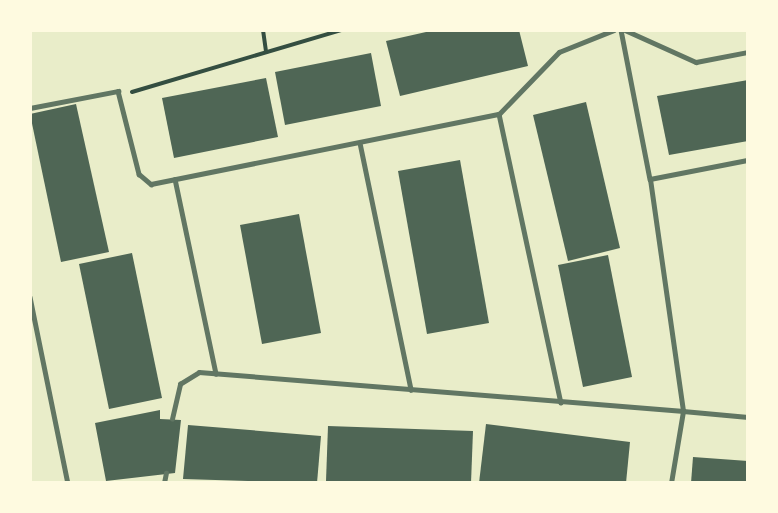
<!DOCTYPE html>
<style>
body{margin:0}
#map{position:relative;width:778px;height:513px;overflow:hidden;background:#e9edc9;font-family:Raleway,sans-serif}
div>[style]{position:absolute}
.building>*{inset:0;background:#4f6655}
.path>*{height:4px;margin:-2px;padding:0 2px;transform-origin:2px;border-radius:2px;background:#344e41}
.service>*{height:4.5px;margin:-2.25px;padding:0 2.25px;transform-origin:2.25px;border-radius:2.25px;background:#617663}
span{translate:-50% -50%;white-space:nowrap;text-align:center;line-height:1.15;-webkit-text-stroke:4.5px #fefae0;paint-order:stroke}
.frame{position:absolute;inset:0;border:32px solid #fefae0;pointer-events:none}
</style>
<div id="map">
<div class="building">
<div style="clip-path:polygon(435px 30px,519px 30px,528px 66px,400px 96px,386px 41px)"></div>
<div style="clip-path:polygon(371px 53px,381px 106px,285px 125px,275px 72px)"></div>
<div style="clip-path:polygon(266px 78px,278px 137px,174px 158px,162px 98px)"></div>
<div style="clip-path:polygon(748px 80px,748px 141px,669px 155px,657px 96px)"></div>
<div style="clip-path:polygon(586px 102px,620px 248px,568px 261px,533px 115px)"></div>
<div style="clip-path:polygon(76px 104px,109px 252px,61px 262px,30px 114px)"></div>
<div style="clip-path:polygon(460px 160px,489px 323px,427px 334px,398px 171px)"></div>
<div style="clip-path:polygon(299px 214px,321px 333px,262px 344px,240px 225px)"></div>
<div style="clip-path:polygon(132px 253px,162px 398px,109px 409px,79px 264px)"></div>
<div style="clip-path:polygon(608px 255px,632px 377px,583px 387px,558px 265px)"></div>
<div style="clip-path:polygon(160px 410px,160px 419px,181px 420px,175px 473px,106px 481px,95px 423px)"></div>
<div style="clip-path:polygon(486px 424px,630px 442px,626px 483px,479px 483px)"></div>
<div style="clip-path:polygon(188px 425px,321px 436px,317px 483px,183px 479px)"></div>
<div style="clip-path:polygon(328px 426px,473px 431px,471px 483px,326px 481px)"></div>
<div style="clip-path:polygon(693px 457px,748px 461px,748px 483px,691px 483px)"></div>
</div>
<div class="path">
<div style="left:263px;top:30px;width:22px;rotate:82deg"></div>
<div style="left:132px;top:92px;width:218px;rotate:-16.5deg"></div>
</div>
<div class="service">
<div style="left:621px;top:30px;width:152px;rotate:79deg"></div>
<div style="left:625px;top:30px;width:78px;rotate:24.3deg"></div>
<div style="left:696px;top:62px;width:53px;rotate:-10.9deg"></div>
<div style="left:30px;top:108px;width:90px;rotate:-10.9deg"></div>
<div style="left:118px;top:91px;width:86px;rotate:75.8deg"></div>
<div style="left:139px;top:174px;width:16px;rotate:40deg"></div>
<div style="left:151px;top:184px;width:355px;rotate:-11.4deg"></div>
<div style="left:499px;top:114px;width:295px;rotate:77.9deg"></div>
<div style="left:499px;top:114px;width:86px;rotate:-45.9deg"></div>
<div style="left:559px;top:52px;width:59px;rotate:-21.8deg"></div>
<div style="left:360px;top:143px;width:252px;rotate:78.3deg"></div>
<div style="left:175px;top:179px;width:199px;rotate:78.1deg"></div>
<div style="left:30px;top:297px;width:190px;rotate:78.5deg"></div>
<div style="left:172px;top:419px;width:36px;rotate:-77deg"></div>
<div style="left:180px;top:384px;width:22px;rotate:-32deg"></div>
<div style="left:199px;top:372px;width:486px;rotate:4.6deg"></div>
<div style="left:683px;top:411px;width:234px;rotate:-98.1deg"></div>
<div style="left:650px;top:179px;width:100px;rotate:-11deg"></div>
<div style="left:164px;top:483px;width:10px;rotate:-79deg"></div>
<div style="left:671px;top:483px;width:73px;rotate:-80.5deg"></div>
<div style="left:683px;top:411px;width:65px;rotate:5.3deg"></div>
</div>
<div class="frame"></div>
</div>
